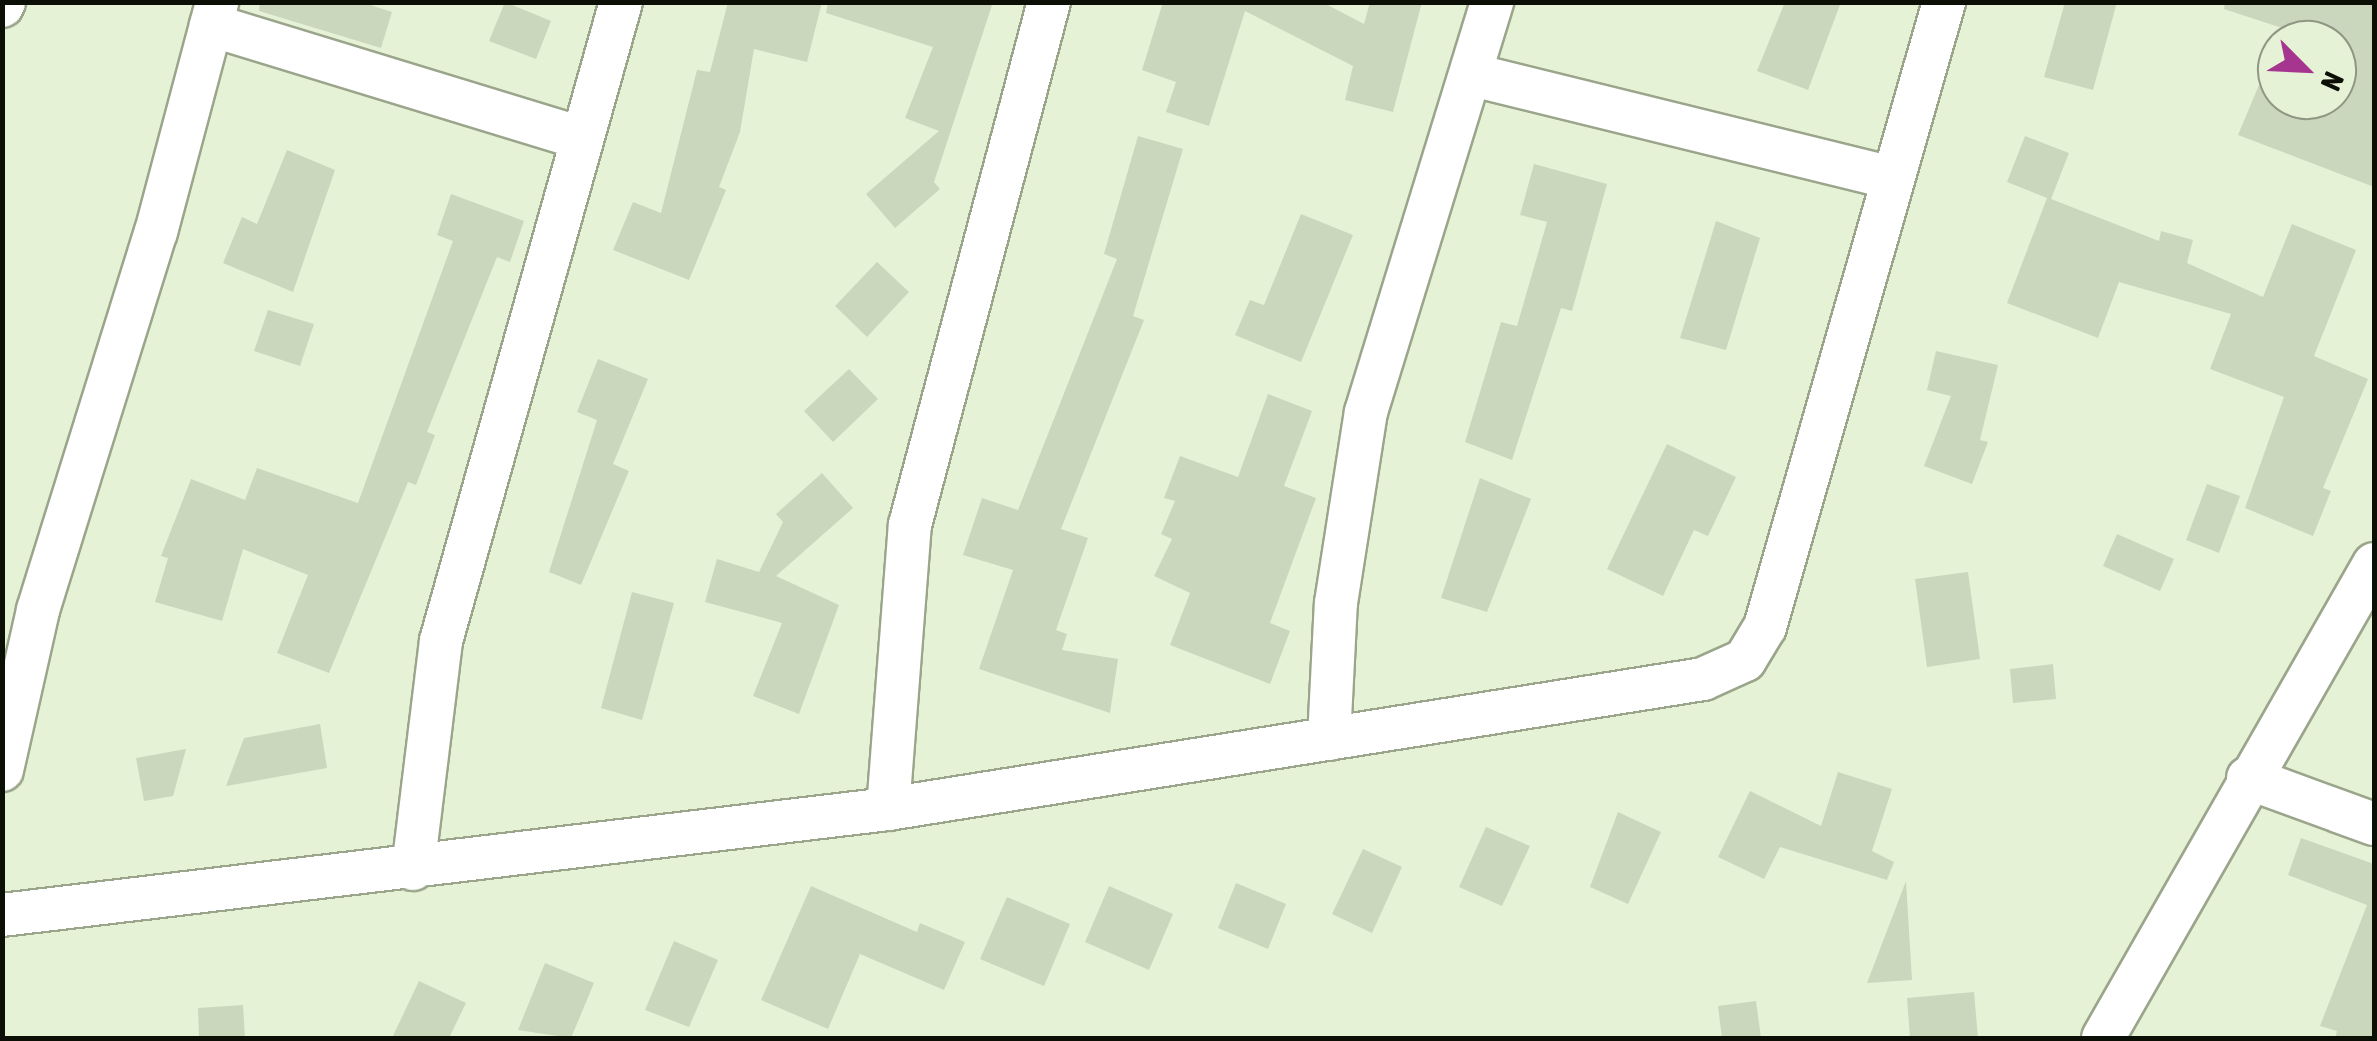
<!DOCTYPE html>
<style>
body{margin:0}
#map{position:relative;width:2377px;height:1041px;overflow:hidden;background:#e6f2d6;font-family:"Asap Condensed",sans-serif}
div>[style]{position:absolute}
.building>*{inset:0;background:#cbd7bc}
.roads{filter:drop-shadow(2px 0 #9aa58b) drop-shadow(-2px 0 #9aa58b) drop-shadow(0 2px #9aa58b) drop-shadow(0 -2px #9aa58b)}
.minor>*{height:42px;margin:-21px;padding:0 21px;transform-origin:21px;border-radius:21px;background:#fff}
span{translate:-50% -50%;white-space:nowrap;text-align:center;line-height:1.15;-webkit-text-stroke:8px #e6f2d6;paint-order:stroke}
.frame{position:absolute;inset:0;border:5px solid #0b0f06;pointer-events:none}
.north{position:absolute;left:2257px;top:20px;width:100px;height:100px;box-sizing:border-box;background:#e6f2d6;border:2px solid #8e9783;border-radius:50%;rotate:114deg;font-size:28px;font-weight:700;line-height:40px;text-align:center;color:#0b0f06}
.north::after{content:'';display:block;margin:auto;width:35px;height:45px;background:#a63590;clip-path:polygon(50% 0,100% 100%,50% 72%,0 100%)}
</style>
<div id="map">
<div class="building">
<div style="clip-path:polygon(260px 2px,361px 2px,392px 12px,381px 48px,259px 11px)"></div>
<div style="clip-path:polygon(505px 2px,551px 21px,536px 59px,489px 41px)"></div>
<div style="clip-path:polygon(728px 2px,822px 2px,807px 62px,754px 49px,740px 132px,719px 187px,726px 190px,689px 280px,613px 250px,633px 202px,661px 213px,697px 70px,710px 72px)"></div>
<div style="clip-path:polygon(828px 2px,993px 2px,934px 182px,940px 189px,895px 228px,866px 194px,939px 131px,905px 118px,933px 47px,826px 13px)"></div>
<div style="clip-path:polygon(1163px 2px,1322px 2px,1364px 24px,1370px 2px,1422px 2px,1393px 112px,1345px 100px,1353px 66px,1245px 11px,1209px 126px,1166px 112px,1176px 82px,1142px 70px)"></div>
<div style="clip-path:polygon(1785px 2px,1841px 2px,1808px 90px,1757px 71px)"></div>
<div style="clip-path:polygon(2065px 2px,2117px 2px,2093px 90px,2044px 77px)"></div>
<div style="clip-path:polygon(2225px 2px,2374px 2px,2374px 187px,2238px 135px,2277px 42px,2277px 100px,2337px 100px,2337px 40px,2278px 40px,2282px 28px,2224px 9px)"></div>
<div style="clip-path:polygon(1138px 136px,1183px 149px,1133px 316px,1144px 320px,1061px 529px,1088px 538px,1056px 630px,1067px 634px,1062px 650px,1118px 659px,1110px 713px,979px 669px,1013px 570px,963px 555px,982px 498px,1018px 510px,1117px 259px,1104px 254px)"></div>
<div style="clip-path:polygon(2025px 136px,2069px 153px,2051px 199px,2159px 241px,2161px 231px,2193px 240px,2187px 263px,2263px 297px,2292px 224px,2356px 250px,2314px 356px,2368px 379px,2323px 488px,2331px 491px,2313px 536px,2245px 508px,2284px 397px,2210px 369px,2231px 314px,2119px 282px,2098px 338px,2007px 303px,2047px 198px,2007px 182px)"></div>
<div style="clip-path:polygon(287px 150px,335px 170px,293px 292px,223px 263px,242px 217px,257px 224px)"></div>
<div style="clip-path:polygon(1534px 164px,1607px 184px,1572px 311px,1561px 308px,1512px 460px,1465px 442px,1501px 322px,1517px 326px,1547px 222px,1520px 215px)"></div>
<div style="clip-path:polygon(451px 194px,524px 221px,510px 262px,497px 257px,427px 432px,435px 435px,416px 485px,408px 482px,329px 673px,277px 653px,308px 575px,243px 549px,222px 621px,155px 602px,168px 558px,161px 556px,191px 479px,245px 500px,257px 468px,358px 503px,453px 241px,437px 235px)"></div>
<div style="clip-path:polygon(1301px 214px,1353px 235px,1301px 362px,1235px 335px,1250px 300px,1264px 305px)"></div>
<div style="clip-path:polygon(1716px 221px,1760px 238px,1726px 350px,1680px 338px)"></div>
<div style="clip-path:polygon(877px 262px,909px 292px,867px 337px,835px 306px)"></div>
<div style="clip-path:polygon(268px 310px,314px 324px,300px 366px,254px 351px)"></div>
<div style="clip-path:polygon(1936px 351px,1998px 365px,1980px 440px,1988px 442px,1972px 484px,1924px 466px,1951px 396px,1927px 390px)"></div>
<div style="clip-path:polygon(598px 359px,648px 379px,613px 464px,629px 471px,581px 585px,549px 572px,597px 420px,577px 412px)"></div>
<div style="clip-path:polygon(849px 369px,878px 399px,833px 442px,804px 411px)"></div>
<div style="clip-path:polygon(1268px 394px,1312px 411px,1284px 486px,1316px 498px,1270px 623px,1290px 631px,1270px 684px,1170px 645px,1190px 593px,1154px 576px,1172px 539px,1161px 534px,1175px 501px,1164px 498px,1180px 456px,1238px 477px)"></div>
<div style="clip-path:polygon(1667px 444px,1736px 477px,1708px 536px,1694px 530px,1663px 596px,1607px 569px)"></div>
<div style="clip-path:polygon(822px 473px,853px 508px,776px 576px,839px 605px,799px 714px,753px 696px,782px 623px,705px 602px,717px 559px,759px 572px,783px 522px,776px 514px)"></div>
<div style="clip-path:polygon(1480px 478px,1531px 499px,1487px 612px,1441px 598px)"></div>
<div style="clip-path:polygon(2207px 484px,2240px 496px,2219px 553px,2186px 540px)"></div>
<div style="clip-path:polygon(2117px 534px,2174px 559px,2160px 591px,2103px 566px)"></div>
<div style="clip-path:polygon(1968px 572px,1980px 659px,1927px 667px,1915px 579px)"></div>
<div style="clip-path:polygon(632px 592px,674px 603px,642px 720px,601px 708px)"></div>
<div style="clip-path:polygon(2053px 664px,2056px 699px,2013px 703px,2010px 669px)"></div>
<div style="clip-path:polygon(320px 724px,327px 768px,226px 786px,244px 738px)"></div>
<div style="clip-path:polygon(186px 749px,173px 796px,144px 801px,136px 758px)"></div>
<div style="clip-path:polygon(1838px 772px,1892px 789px,1872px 851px,1894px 862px,1887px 880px,1780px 847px,1764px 879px,1718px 857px,1750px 791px,1821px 826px)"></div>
<div style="clip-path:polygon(1618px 812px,1661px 832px,1628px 904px,1590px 887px)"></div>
<div style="clip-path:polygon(1486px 827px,1530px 846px,1502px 906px,1459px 887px)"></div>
<div style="clip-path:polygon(2301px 838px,2374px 864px,2374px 1038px,2335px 1038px,2337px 1031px,2320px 1026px,2367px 905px,2288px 875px)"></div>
<div style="clip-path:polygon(1363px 849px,1402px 867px,1372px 933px,1332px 914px)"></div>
<div style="clip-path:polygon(1906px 881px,1912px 980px,1867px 983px)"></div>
<div style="clip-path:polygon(1236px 883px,1286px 904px,1268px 949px,1218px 928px)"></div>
<div style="clip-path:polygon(811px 886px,917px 932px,920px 923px,965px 942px,944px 990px,860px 954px,828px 1029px,761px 1000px)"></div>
<div style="clip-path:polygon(1109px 886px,1173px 914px,1149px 970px,1085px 942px)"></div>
<div style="clip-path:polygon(1007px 897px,1070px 924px,1044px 986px,980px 959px)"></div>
<div style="clip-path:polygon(674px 941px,718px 960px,689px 1027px,645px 1010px)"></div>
<div style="clip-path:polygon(545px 963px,594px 983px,571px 1038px,518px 1030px)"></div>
<div style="clip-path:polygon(419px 981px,466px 1003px,449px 1038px,392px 1038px)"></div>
<div style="clip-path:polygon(1974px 992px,1978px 1038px,1910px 1038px,1907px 998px)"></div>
<div style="clip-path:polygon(1756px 1001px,1761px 1038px,1722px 1038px,1718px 1006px)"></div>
<div style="clip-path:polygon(243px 1005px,245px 1038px,199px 1038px,198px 1008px)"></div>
</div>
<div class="roads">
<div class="minor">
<div style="left:2px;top:6px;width:4px;rotate:-63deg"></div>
<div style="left:211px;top:25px;width:384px;rotate:17deg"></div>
<div style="left:1473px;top:75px;width:431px;rotate:13.8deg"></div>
<div style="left:1329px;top:739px;width:136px;rotate:-87.1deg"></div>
<div style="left:1336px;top:603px;width:193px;rotate:-81.1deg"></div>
<div style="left:1366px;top:412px;width:429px;rotate:-72.9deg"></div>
<div style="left:2px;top:770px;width:164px;rotate:-77.3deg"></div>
<div style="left:38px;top:610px;width:396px;rotate:-72.7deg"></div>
<div style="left:156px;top:232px;width:238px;rotate:-75.1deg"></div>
<div style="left:2248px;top:778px;width:134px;rotate:20.1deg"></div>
<div style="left:888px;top:809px;width:285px;rotate:-85.6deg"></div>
<div style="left:910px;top:525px;width:541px;rotate:-75.12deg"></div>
<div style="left:413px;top:869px;width:230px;rotate:-83deg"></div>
<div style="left:441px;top:641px;width:664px;rotate:-74.27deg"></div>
<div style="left:2px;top:915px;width:892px;rotate:-6.82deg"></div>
<div style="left:888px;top:809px;width:825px;rotate:-9.06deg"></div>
<div style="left:1703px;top:679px;width:46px;rotate:-24.3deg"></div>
<div style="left:1745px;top:660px;width:39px;rotate:-59deg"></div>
<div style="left:1765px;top:627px;width:650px;rotate:-74.02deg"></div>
<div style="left:2103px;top:1038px;width:546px;rotate:-60.24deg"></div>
</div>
</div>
<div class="frame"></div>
<div class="north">N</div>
</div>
